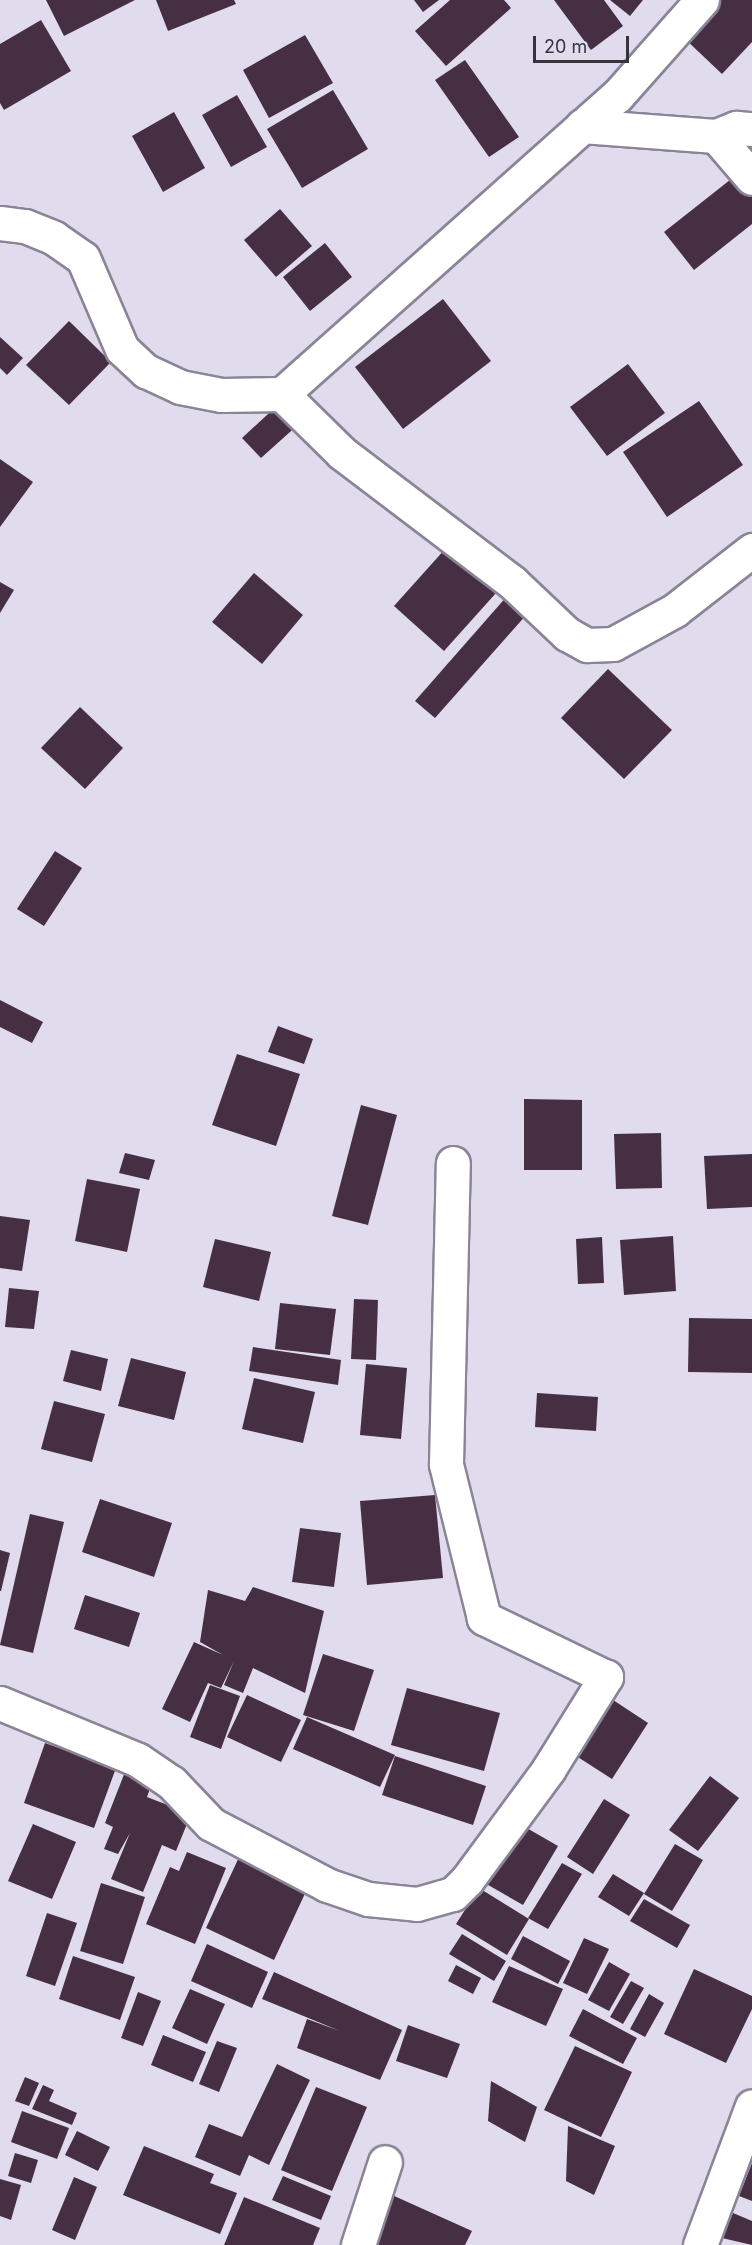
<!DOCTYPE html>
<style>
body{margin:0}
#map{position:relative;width:752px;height:2245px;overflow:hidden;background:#e0dbed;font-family:Inter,sans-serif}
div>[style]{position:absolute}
.building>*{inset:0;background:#462f43}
.roads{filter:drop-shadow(2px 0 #8a8596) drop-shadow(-2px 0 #8a8596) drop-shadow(0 2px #8a8596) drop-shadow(0 -2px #8a8596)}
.minor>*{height:33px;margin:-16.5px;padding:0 16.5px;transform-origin:16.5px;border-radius:16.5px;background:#fff}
span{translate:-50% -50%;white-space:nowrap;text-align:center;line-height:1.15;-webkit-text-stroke:6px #e0dbed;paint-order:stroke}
.scale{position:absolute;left:533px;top:36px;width:96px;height:27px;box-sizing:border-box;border:3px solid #36343b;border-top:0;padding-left:8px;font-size:18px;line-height:21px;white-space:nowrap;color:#36343b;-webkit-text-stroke:4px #e0dbed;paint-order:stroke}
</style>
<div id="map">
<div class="building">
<div style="clip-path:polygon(46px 0,135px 0,64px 36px)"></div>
<div style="clip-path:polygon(156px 0,234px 0,236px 4px,168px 31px)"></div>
<div style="clip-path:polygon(414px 0,439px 0,423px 12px)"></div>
<div style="clip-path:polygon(450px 0,504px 0,511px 8px,446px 66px,415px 31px)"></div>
<div style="clip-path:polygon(554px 0,604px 0,623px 26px,591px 50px)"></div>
<div style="clip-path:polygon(610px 0,643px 0,630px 16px)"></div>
<div style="clip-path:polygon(718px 0,752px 0,752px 42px,722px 74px,683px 37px)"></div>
<div style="clip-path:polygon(41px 20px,71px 71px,4px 110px,0 103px,0 44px)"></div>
<div style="clip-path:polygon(305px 35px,333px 83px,269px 118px,243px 70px)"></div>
<div style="clip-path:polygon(465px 60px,519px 137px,489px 157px,435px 80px)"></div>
<div style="clip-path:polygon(333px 90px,368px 149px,302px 188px,267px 129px)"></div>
<div style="clip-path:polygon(237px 95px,267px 147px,231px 167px,202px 115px)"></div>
<div style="clip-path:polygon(174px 112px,205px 168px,163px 192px,132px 136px)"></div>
<div style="clip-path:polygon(735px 176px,752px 197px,752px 224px,694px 270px,664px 232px)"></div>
<div style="clip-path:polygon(280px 209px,312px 246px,276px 277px,244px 240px)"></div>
<div style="clip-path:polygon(325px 243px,352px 277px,310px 311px,283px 277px)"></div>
<div style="clip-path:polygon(443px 299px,491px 361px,403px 429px,355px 367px)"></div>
<div style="clip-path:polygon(69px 321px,111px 362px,69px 405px,26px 365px)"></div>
<div style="clip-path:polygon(0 337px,23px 358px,7px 375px,0 368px)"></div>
<div style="clip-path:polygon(628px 364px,665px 413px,607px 456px,570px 407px)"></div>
<div style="clip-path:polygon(699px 401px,743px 465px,667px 517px,623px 452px)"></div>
<div style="clip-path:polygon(281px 402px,300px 423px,261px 458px,242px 438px)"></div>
<div style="clip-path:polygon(0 459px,33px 482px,0 527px)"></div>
<div style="clip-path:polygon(446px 548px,496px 593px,444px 651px,394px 606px)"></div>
<div style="clip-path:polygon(254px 573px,303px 615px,262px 664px,212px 622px)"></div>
<div style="clip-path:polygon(0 582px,14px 590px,0 613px)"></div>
<div style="clip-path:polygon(508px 595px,528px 613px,435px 718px,415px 701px)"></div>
<div style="clip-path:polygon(608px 669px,672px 730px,624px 779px,561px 718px)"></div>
<div style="clip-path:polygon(80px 707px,123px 748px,85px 789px,41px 748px)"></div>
<div style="clip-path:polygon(55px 851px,82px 868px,44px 926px,17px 909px)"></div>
<div style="clip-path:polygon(0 1000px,43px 1022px,32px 1043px,0 1027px)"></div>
<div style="clip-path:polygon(278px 1026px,313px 1039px,304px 1064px,268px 1052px)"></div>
<div style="clip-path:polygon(237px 1054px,300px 1074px,276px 1146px,212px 1125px)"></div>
<div style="clip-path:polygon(524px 1099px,582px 1100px,582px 1170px,524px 1170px)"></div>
<div style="clip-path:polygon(361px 1105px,397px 1115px,368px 1225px,332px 1216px)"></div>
<div style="clip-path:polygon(661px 1133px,662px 1188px,616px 1189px,614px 1134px)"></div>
<div style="clip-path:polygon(125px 1153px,155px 1160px,149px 1180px,119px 1173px)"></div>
<div style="clip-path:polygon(752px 1154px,752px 1207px,707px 1209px,704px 1156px)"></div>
<div style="clip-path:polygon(87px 1179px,140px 1189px,127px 1252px,75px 1241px)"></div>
<div style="clip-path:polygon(0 1216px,30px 1220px,22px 1271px,0 1268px)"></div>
<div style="clip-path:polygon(673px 1236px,676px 1291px,624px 1295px,620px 1240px)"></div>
<div style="clip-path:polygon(602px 1237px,604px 1283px,578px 1284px,576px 1239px)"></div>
<div style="clip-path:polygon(215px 1239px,271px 1252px,259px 1301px,203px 1287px)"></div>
<div style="clip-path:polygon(9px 1288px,39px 1291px,34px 1329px,5px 1327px)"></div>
<div style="clip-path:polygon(354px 1299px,378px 1300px,376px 1360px,351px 1359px)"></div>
<div style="clip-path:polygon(280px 1303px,336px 1309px,330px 1355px,275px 1349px)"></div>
<div style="clip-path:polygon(689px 1318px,752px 1319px,752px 1373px,688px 1372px)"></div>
<div style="clip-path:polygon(253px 1347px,341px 1360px,338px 1385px,249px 1371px)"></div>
<div style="clip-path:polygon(71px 1350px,108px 1359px,101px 1391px,63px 1381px)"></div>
<div style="clip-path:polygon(131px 1358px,186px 1372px,174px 1420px,118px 1406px)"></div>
<div style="clip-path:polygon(366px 1364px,407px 1368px,401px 1439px,360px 1435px)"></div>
<div style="clip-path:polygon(254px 1378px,315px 1392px,303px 1443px,242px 1429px)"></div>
<div style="clip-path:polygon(537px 1393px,598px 1397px,596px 1431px,535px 1427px)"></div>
<div style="clip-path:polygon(54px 1401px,105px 1414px,92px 1462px,41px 1449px)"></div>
<div style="clip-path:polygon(435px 1495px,443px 1578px,367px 1585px,360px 1501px)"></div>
<div style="clip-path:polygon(100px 1499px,172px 1523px,154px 1577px,82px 1552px)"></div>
<div style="clip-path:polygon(30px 1514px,64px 1522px,33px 1653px,0 1645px)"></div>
<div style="clip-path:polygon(300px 1528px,341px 1533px,334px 1587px,292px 1582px)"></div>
<div style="clip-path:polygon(0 1550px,10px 1553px,1px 1591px,0 1591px)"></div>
<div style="clip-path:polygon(253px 1587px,324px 1611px,305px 1693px,253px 1668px,243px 1693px,224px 1685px,234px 1661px,221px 1688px,208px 1683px,190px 1722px,162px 1709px,194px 1642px,223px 1655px,200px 1642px,208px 1590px,245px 1601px)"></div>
<div style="clip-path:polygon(85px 1595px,140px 1613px,129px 1647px,74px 1629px)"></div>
<div style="clip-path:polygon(323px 1654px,374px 1670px,354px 1731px,303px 1715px)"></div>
<div style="clip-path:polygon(210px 1685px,240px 1696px,221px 1749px,190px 1737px)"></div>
<div style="clip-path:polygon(407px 1688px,500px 1713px,484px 1771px,391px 1745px)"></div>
<div style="clip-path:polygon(247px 1695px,301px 1720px,281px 1762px,227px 1737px)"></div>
<div style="clip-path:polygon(607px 1696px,648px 1723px,612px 1779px,570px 1752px)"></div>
<div style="clip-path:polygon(307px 1717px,395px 1755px,380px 1787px,293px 1749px)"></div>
<div style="clip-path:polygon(45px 1743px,116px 1768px,94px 1828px,24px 1803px)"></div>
<div style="clip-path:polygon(395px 1756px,486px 1786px,473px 1825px,382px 1795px)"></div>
<div style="clip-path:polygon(125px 1772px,152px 1783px,147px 1797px,191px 1814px,176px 1851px,162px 1845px,143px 1892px,111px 1879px,130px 1833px,118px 1854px,104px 1849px,113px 1827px,105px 1823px)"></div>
<div style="clip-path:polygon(710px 1776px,739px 1798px,698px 1851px,669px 1830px)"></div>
<div style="clip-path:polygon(604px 1799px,630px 1815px,593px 1874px,567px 1857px)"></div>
<div style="clip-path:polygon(518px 1823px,558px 1846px,523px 1905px,483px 1882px)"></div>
<div style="clip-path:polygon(33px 1824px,76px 1842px,52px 1899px,8px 1881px)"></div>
<div style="clip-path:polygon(675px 1844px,703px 1860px,672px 1911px,644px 1894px)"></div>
<div style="clip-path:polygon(187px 1852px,226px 1868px,195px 1944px,146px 1924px,170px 1867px,179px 1871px)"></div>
<div style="clip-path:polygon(241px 1853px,309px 1885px,274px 1960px,206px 1928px)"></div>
<div style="clip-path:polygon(562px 1863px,582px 1874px,548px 1929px,528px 1918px)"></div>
<div style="clip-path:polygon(613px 1874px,644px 1893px,629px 1916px,598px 1897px)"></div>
<div style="clip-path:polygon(101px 1883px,145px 1897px,123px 1964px,80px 1951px)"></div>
<div style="clip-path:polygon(479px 1888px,529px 1919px,507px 1955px,456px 1924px)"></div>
<div style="clip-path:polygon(644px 1899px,690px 1925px,677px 1948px,630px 1921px)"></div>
<div style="clip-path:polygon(47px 1913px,77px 1923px,55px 1986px,26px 1976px)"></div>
<div style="clip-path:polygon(462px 1934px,506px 1961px,494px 1981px,449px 1954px)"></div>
<div style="clip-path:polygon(523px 1936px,570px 1961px,558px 1984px,511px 1959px)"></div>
<div style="clip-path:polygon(584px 1938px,609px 1949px,587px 1994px,563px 1983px)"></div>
<div style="clip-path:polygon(207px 1944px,268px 1972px,252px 2008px,191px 1981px)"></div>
<div style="clip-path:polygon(73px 1956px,135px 1977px,120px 2020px,59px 1999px)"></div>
<div style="clip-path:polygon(609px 1962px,630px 1974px,609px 2011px,588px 2000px)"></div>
<div style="clip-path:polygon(456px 1965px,481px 1978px,473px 1994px,448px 1981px)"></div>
<div style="clip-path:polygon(509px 1966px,563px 1989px,546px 2026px,492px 2002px)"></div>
<div style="clip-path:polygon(694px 1969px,752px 1996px,752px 2009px,726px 2063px,664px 2034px)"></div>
<div style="clip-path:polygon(274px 1972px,402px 2030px,380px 2080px,297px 2048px,307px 2019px,340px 2031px,262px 1999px)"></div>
<div style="clip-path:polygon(631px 1981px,644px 1988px,623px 2024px,610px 2017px)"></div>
<div style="clip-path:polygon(190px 1989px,225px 2004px,207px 2044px,172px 2028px)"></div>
<div style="clip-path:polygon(138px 1992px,161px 2001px,143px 2046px,121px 2038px)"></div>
<div style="clip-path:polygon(649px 1994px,664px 2003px,645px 2037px,630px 2029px)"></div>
<div style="clip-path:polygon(583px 2009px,637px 2038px,623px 2064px,569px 2036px)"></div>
<div style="clip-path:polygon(408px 2025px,460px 2044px,447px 2078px,396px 2061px)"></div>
<div style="clip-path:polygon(163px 2035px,206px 2052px,193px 2082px,151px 2065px)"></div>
<div style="clip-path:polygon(217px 2041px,237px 2048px,219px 2092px,199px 2084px)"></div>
<div style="clip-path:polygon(575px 2046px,632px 2072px,601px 2137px,544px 2110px)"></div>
<div style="clip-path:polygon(277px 2064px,310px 2080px,269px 2165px,249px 2155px,240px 2176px,195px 2157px,209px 2124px,242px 2137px)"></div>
<div style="clip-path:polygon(25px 2077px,39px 2083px,29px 2106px,15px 2101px)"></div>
<div style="clip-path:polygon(491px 2081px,537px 2107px,525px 2142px,488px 2121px)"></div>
<div style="clip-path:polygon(43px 2085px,54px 2090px,49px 2101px,77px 2113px,72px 2125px,32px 2109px)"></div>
<div style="clip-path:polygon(316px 2087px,367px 2107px,332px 2191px,281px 2170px)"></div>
<div style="clip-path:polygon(22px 2111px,69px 2128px,57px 2159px,11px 2142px)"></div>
<div style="clip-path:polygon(568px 2126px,615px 2146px,594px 2195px,566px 2181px)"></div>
<div style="clip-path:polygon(77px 2131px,110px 2147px,98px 2171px,65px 2155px)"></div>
<div style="clip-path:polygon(144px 2146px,214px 2174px,210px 2183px,237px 2193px,220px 2234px,123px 2195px)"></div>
<div style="clip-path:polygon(15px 2153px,38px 2160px,31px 2183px,8px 2176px)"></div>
<div style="clip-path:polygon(752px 2163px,752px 2201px,739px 2196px)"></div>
<div style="clip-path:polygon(283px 2176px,331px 2196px,321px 2220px,272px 2200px)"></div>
<div style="clip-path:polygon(74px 2177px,97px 2187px,75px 2240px,52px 2230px)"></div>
<div style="clip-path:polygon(0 2179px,21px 2185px,11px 2220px,0 2216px)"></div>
<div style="clip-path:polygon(392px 2195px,472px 2231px,465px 2245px,369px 2245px)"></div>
<div style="clip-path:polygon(244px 2197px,320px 2228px,313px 2245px,224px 2245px)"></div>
<div style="clip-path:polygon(733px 2213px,752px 2221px,752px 2245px,722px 2238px)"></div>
</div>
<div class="roads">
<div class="minor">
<div style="left:582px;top:126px;width:134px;rotate:4.3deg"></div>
<div style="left:716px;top:136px;width:22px;rotate:-22deg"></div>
<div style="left:736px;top:128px;width:16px;rotate:4deg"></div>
<div style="left:716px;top:136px;width:55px;rotate:49.4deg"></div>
<div style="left:0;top:223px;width:25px;rotate:7deg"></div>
<div style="left:25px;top:226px;width:31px;rotate:22deg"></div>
<div style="left:54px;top:238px;width:35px;rotate:35deg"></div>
<div style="left:83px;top:258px;width:99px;rotate:66.8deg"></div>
<div style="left:122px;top:349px;width:33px;rotate:43deg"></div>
<div style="left:146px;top:371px;width:38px;rotate:25deg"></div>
<div style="left:180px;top:387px;width:42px;rotate:11deg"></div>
<div style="left:221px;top:395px;width:61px;rotate:-0.9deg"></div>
<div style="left:282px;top:394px;width:448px;rotate:-41.7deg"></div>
<div style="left:617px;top:96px;width:128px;rotate:-48.5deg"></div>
<div style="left:282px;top:394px;width:84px;rotate:44.5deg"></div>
<div style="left:342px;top:453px;width:213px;rotate:37.2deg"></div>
<div style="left:512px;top:582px;width:76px;rotate:43.4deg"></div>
<div style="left:567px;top:634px;width:23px;rotate:29deg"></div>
<div style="left:587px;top:645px;width:26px;rotate:-2deg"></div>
<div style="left:613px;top:644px;width:71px;rotate:-28.7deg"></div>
<div style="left:675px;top:610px;width:98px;rotate:-37.9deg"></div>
<div style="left:0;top:1703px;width:149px;rotate:22.4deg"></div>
<div style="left:138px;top:1760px;width:40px;rotate:34deg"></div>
<div style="left:171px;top:1782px;width:58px;rotate:46.4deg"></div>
<div style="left:211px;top:1824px;width:131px;rotate:27.7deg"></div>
<div style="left:327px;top:1885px;width:43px;rotate:18.9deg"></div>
<div style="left:368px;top:1899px;width:49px;rotate:5.8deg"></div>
<div style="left:417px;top:1904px;width:37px;rotate:-16deg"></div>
<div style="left:453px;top:1894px;width:20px;rotate:-45deg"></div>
<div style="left:467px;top:1880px;width:137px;rotate:-53.6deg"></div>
<div style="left:548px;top:1770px;width:110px;rotate:-58.1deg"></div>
<div style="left:606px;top:1677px;width:136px;rotate:-154.2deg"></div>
<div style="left:484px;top:1618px;width:159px;rotate:-103.9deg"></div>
<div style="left:446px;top:1464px;width:301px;rotate:-88.7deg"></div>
<div style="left:358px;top:2245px;width:87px;rotate:-72deg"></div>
<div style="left:700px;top:2245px;width:148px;rotate:-69.5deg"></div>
</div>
</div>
<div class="scale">20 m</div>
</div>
